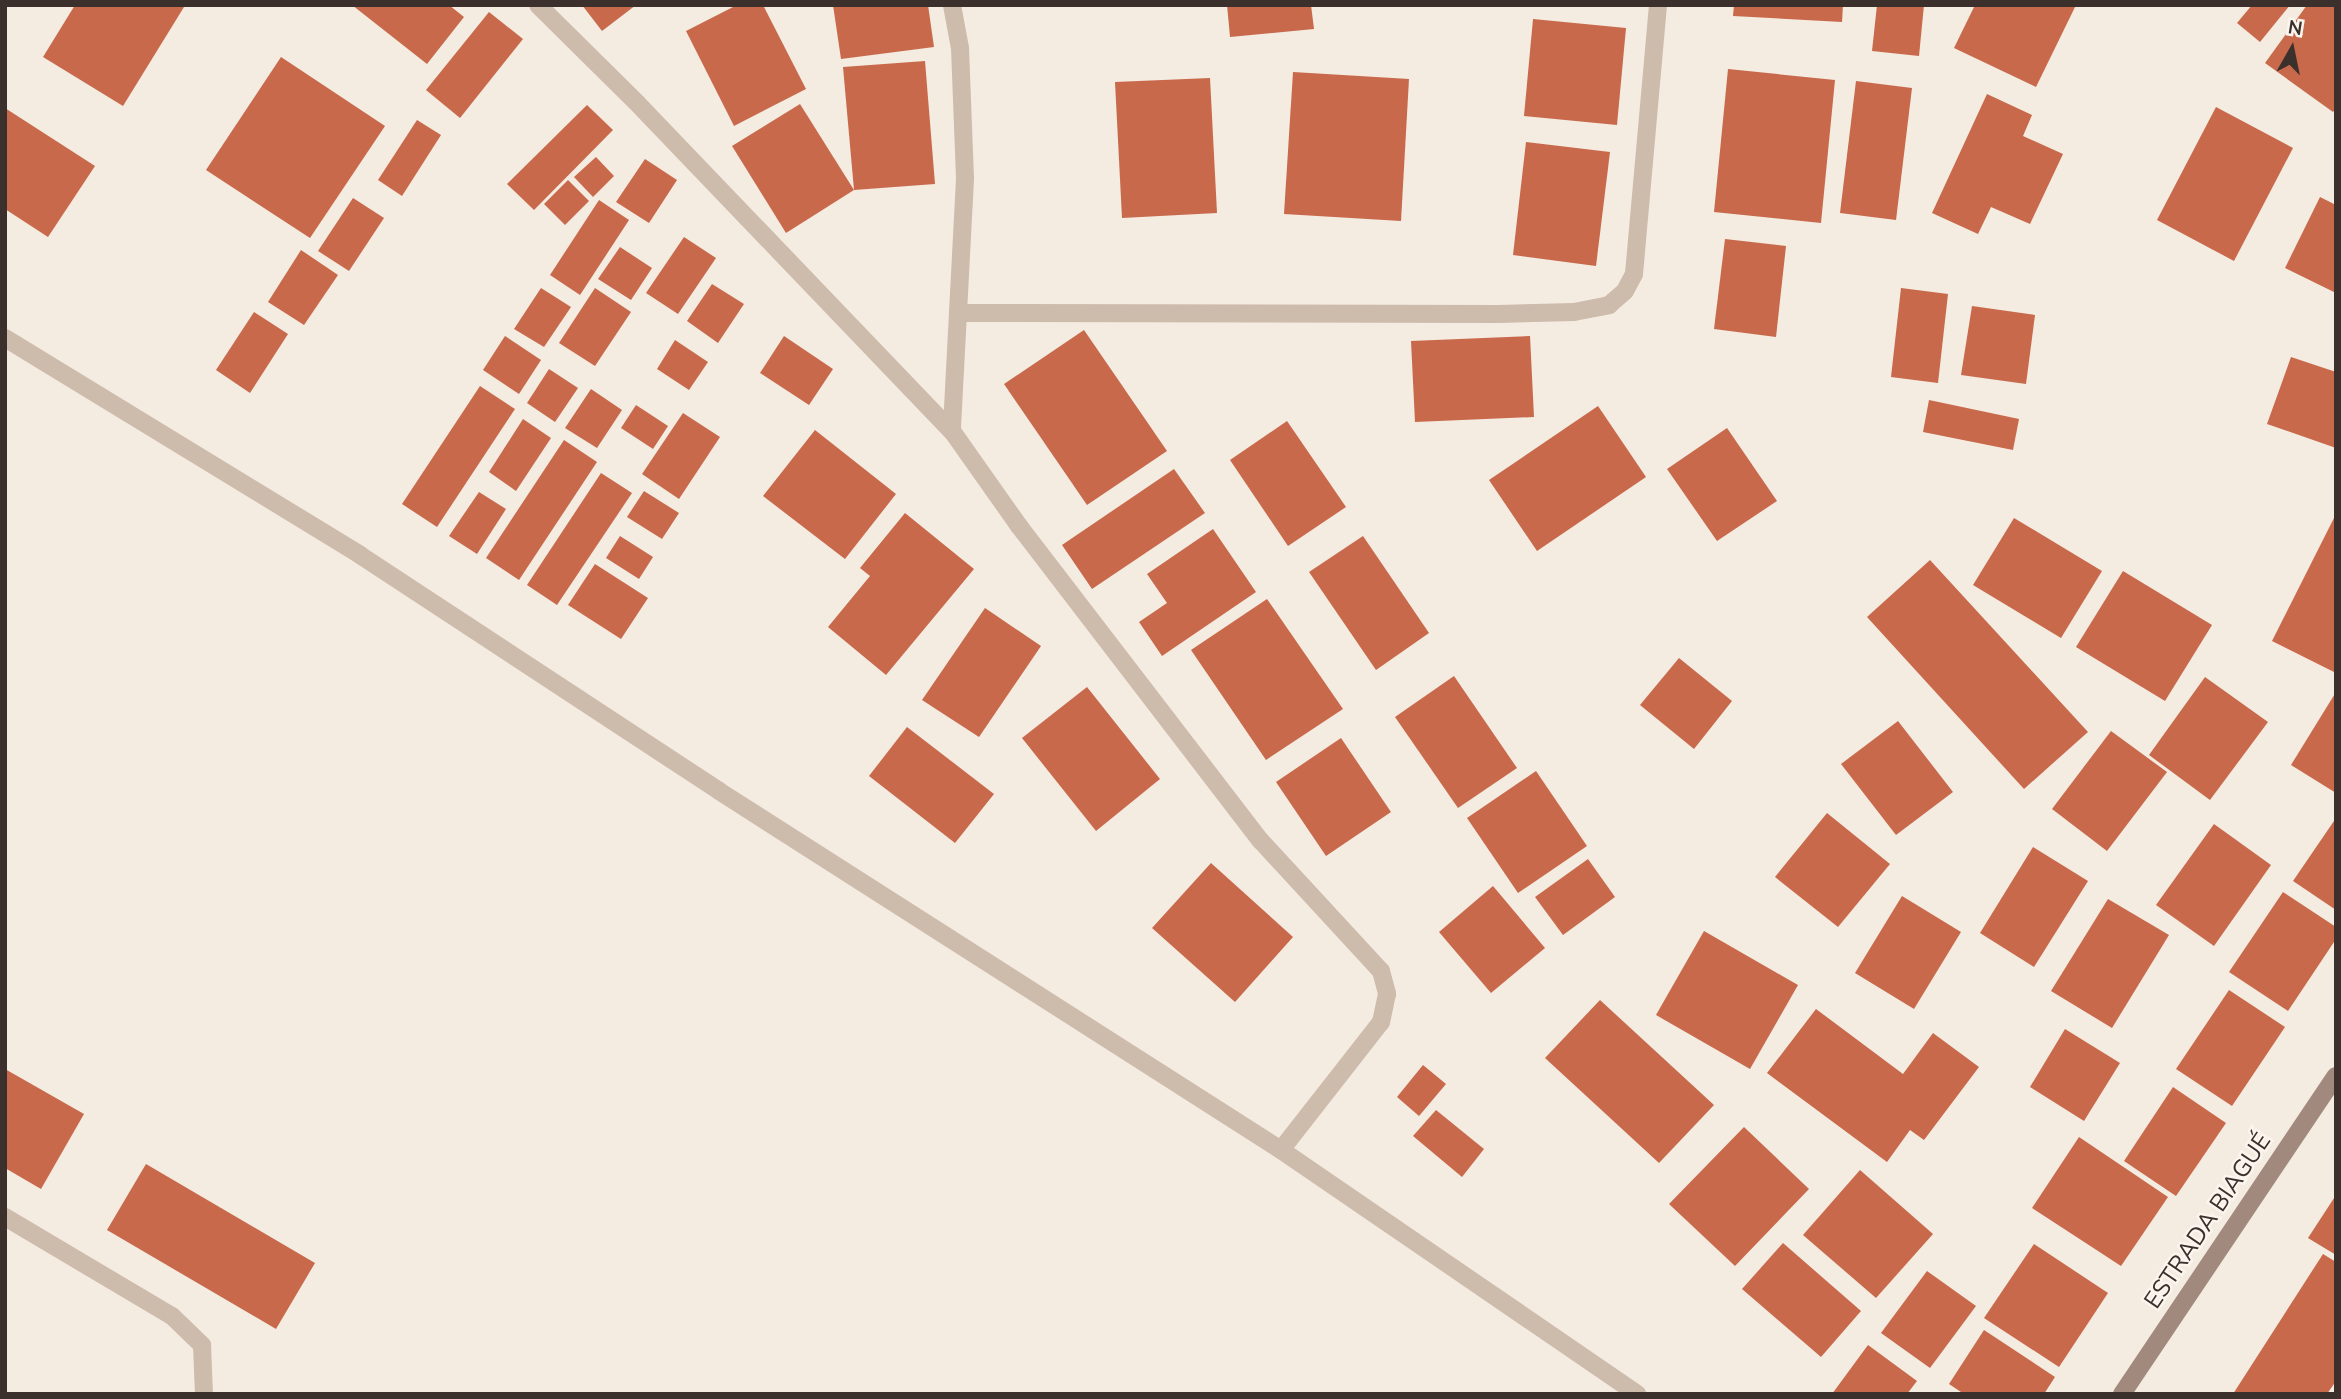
<!DOCTYPE html>
<meta charset="utf-8">
<style>
body{margin:0}
#map{position:relative;width:2341px;height:1399px;overflow:hidden;background:#f4ebe1;font-family:"Nunito Sans",sans-serif}
div>[style]{position:absolute}
.building>*{inset:0;background:#c8694b}
.service>*{height:18px;margin:-9px;padding:0 9px;transform-origin:9px;border-radius:9px;background:#cdbbac}
.minor>*{height:18px;margin:-9px;padding:0 9px;transform-origin:9px;border-radius:9px;background:#cdbbac}
.secondary>*{height:18px;margin:-9px;padding:0 9px;transform-origin:9px;border-radius:9px;background:#a18a7d}
span{translate:-50% -50%;white-space:nowrap;text-align:center;line-height:1.15;-webkit-text-stroke:5px #fbf5ee;paint-order:stroke}
.street-label{font-size:24px;color:#3b302b}
.frame{position:absolute;inset:0;border:7px solid #3b302b;pointer-events:none}
.north{position:absolute;left:2257px;top:14px;width:70px;height:70px;-webkit-text-stroke:5px #fbf5ee;paint-order:stroke;rotate:9deg;font-size:19px;font-weight:700;line-height:28px;text-align:center;color:#3b302b}
.north::after{content:'';display:block;margin:auto;width:24px;height:32px;background:#3b302b;clip-path:polygon(50% 0,100% 100%,50% 72%,0 100%)}
</style>
<div id="map">
<div class="building">
<div style="clip-path:polygon(75px 5px,184px 7px,123px 106px,43px 57px)"></div>
<div style="clip-path:polygon(352px 5px,449px 5px,464px 17px,427px 64px)"></div>
<div style="clip-path:polygon(582px 5px,636px 5px,602px 31px)"></div>
<div style="clip-path:polygon(737px 5px,763px 5px,806px 89px,734px 126px,686px 31px)"></div>
<div style="clip-path:polygon(833px 5px,928px 5px,934px 47px,841px 59px)"></div>
<div style="clip-path:polygon(1227px 5px,1311px 5px,1314px 29px,1230px 37px)"></div>
<div style="clip-path:polygon(1734px 5px,1843px 5px,1842px 22px,1733px 16px)"></div>
<div style="clip-path:polygon(1877px 5px,1924px 5px,1919px 56px,1872px 51px)"></div>
<div style="clip-path:polygon(1975px 5px,2076px 5px,2036px 87px,1954px 48px)"></div>
<div style="clip-path:polygon(2252px 5px,2290px 5px,2260px 42px,2237px 23px)"></div>
<div style="clip-path:polygon(2307px 5px,2336px 5px,2336px 108px,2333px 112px,2265px 63px)"></div>
<div style="clip-path:polygon(489px 12px,523px 39px,460px 118px,426px 90px)"></div>
<div style="clip-path:polygon(1533px 19px,1626px 28px,1617px 125px,1524px 116px)"></div>
<div style="clip-path:polygon(281px 57px,385px 126px,310px 238px,206px 170px)"></div>
<div style="clip-path:polygon(925px 61px,935px 184px,854px 190px,843px 67px)"></div>
<div style="clip-path:polygon(1728px 69px,1835px 80px,1821px 223px,1714px 212px)"></div>
<div style="clip-path:polygon(1293px 72px,1409px 79px,1401px 221px,1284px 214px)"></div>
<div style="clip-path:polygon(1210px 78px,1217px 213px,1122px 218px,1115px 82px)"></div>
<div style="clip-path:polygon(1856px 81px,1912px 88px,1896px 220px,1840px 213px)"></div>
<div style="clip-path:polygon(1987px 94px,2032px 115px,2023px 136px,2063px 154px,2030px 224px,1991px 207px,1978px 234px,1932px 213px)"></div>
<div style="clip-path:polygon(800px 104px,854px 190px,786px 233px,732px 146px)"></div>
<div style="clip-path:polygon(587px 105px,613px 130px,534px 210px,507px 184px)"></div>
<div style="clip-path:polygon(2216px 107px,2293px 148px,2234px 261px,2157px 220px)"></div>
<div style="clip-path:polygon(5px 108px,95px 166px,48px 237px,5px 209px)"></div>
<div style="clip-path:polygon(417px 120px,441px 135px,402px 196px,378px 180px)"></div>
<div style="clip-path:polygon(1526px 142px,1610px 152px,1596px 266px,1513px 255px)"></div>
<div style="clip-path:polygon(596px 157px,614px 176px,593px 197px,574px 177px)"></div>
<div style="clip-path:polygon(645px 159px,677px 180px,649px 223px,616px 202px)"></div>
<div style="clip-path:polygon(568px 180px,589px 201px,565px 225px,544px 204px)"></div>
<div style="clip-path:polygon(2320px 197px,2336px 205px,2336px 293px,2285px 268px)"></div>
<div style="clip-path:polygon(353px 198px,384px 218px,349px 271px,318px 251px)"></div>
<div style="clip-path:polygon(599px 200px,629px 220px,580px 295px,550px 275px)"></div>
<div style="clip-path:polygon(684px 237px,716px 258px,678px 314px,646px 293px)"></div>
<div style="clip-path:polygon(1725px 239px,1786px 246px,1776px 337px,1714px 329px)"></div>
<div style="clip-path:polygon(620px 247px,652px 268px,631px 300px,598px 279px)"></div>
<div style="clip-path:polygon(301px 250px,338px 275px,304px 325px,268px 302px)"></div>
<div style="clip-path:polygon(712px 284px,744px 304px,718px 343px,687px 321px)"></div>
<div style="clip-path:polygon(541px 288px,571px 307px,544px 347px,514px 329px)"></div>
<div style="clip-path:polygon(595px 288px,631px 312px,595px 366px,559px 343px)"></div>
<div style="clip-path:polygon(1901px 288px,1948px 294px,1938px 383px,1891px 377px)"></div>
<div style="clip-path:polygon(1972px 306px,2035px 315px,2026px 384px,1961px 375px)"></div>
<div style="clip-path:polygon(254px 312px,288px 334px,250px 393px,216px 370px)"></div>
<div style="clip-path:polygon(1084px 330px,1167px 451px,1087px 505px,1004px 384px)"></div>
<div style="clip-path:polygon(505px 336px,541px 360px,519px 394px,483px 370px)"></div>
<div style="clip-path:polygon(784px 336px,833px 369px,809px 405px,760px 373px)"></div>
<div style="clip-path:polygon(1530px 336px,1534px 417px,1415px 422px,1411px 341px)"></div>
<div style="clip-path:polygon(675px 340px,708px 362px,689px 390px,657px 369px)"></div>
<div style="clip-path:polygon(2291px 357px,2336px 372px,2336px 448px,2267px 424px)"></div>
<div style="clip-path:polygon(549px 369px,578px 388px,555px 422px,527px 403px)"></div>
<div style="clip-path:polygon(480px 386px,515px 409px,437px 527px,402px 504px)"></div>
<div style="clip-path:polygon(591px 389px,622px 410px,597px 448px,565px 428px)"></div>
<div style="clip-path:polygon(1929px 400px,2019px 419px,2013px 450px,1923px 432px)"></div>
<div style="clip-path:polygon(636px 405px,668px 426px,653px 449px,621px 428px)"></div>
<div style="clip-path:polygon(1598px 406px,1646px 477px,1537px 551px,1489px 480px)"></div>
<div style="clip-path:polygon(683px 413px,720px 437px,679px 499px,642px 474px)"></div>
<div style="clip-path:polygon(523px 419px,551px 438px,516px 491px,489px 472px)"></div>
<div style="clip-path:polygon(1287px 421px,1346px 507px,1288px 546px,1230px 460px)"></div>
<div style="clip-path:polygon(1727px 428px,1777px 501px,1717px 541px,1667px 469px)"></div>
<div style="clip-path:polygon(815px 430px,896px 494px,845px 559px,763px 496px)"></div>
<div style="clip-path:polygon(564px 440px,597px 462px,519px 580px,486px 558px)"></div>
<div style="clip-path:polygon(1174px 469px,1205px 513px,1092px 589px,1062px 545px)"></div>
<div style="clip-path:polygon(601px 473px,632px 493px,557px 605px,527px 585px)"></div>
<div style="clip-path:polygon(644px 491px,679px 513px,662px 539px,627px 517px)"></div>
<div style="clip-path:polygon(479px 492px,506px 509px,477px 554px,449px 536px)"></div>
<div style="clip-path:polygon(905px 513px,974px 569px,886px 675px,828px 627px,870px 576px,860px 568px)"></div>
<div style="clip-path:polygon(2336px 514px,2336px 673px,2272px 641px)"></div>
<div style="clip-path:polygon(2014px 518px,2102px 571px,2061px 638px,1973px 585px)"></div>
<div style="clip-path:polygon(1213px 529px,1256px 592px,1162px 656px,1139px 622px,1167px 603px,1147px 574px)"></div>
<div style="clip-path:polygon(620px 536px,653px 557px,639px 579px,606px 558px)"></div>
<div style="clip-path:polygon(1363px 536px,1429px 633px,1376px 670px,1309px 572px)"></div>
<div style="clip-path:polygon(1930px 560px,2088px 732px,2024px 789px,1867px 617px)"></div>
<div style="clip-path:polygon(595px 564px,648px 598px,621px 639px,568px 605px)"></div>
<div style="clip-path:polygon(2123px 571px,2212px 625px,2165px 701px,2076px 647px)"></div>
<div style="clip-path:polygon(1267px 599px,1343px 709px,1266px 760px,1191px 650px)"></div>
<div style="clip-path:polygon(985px 608px,1041px 646px,979px 737px,922px 700px)"></div>
<div style="clip-path:polygon(1679px 658px,1732px 701px,1694px 749px,1640px 705px)"></div>
<div style="clip-path:polygon(1454px 676px,1517px 768px,1458px 808px,1395px 717px)"></div>
<div style="clip-path:polygon(2205px 677px,2268px 722px,2210px 800px,2149px 755px)"></div>
<div style="clip-path:polygon(1087px 687px,1160px 779px,1096px 831px,1022px 738px)"></div>
<div style="clip-path:polygon(2336px 692px,2336px 793px,2291px 765px)"></div>
<div style="clip-path:polygon(1898px 721px,1953px 792px,1896px 835px,1841px 764px)"></div>
<div style="clip-path:polygon(907px 727px,994px 794px,955px 843px,869px 776px)"></div>
<div style="clip-path:polygon(2111px 731px,2167px 772px,2107px 851px,2052px 809px)"></div>
<div style="clip-path:polygon(1341px 738px,1391px 812px,1326px 856px,1276px 782px)"></div>
<div style="clip-path:polygon(1536px 771px,1587px 846px,1518px 893px,1467px 818px)"></div>
<div style="clip-path:polygon(1827px 813px,1890px 864px,1838px 927px,1775px 877px)"></div>
<div style="clip-path:polygon(2336px 818px,2336px 910px,2293px 881px)"></div>
<div style="clip-path:polygon(2214px 824px,2271px 865px,2214px 946px,2156px 905px)"></div>
<div style="clip-path:polygon(2033px 847px,2088px 881px,2034px 967px,1980px 933px)"></div>
<div style="clip-path:polygon(1588px 859px,1615px 897px,1563px 935px,1535px 897px)"></div>
<div style="clip-path:polygon(1211px 863px,1293px 937px,1235px 1002px,1152px 928px)"></div>
<div style="clip-path:polygon(1493px 886px,1545px 948px,1491px 993px,1439px 932px)"></div>
<div style="clip-path:polygon(2283px 892px,2336px 927px,2336px 939px,2288px 1011px,2229px 972px)"></div>
<div style="clip-path:polygon(1902px 896px,1961px 932px,1914px 1009px,1855px 973px)"></div>
<div style="clip-path:polygon(2108px 899px,2169px 935px,2112px 1028px,2051px 991px)"></div>
<div style="clip-path:polygon(1704px 931px,1798px 985px,1750px 1069px,1656px 1015px)"></div>
<div style="clip-path:polygon(2229px 990px,2285px 1027px,2232px 1106px,2176px 1069px)"></div>
<div style="clip-path:polygon(1600px 1000px,1714px 1105px,1659px 1163px,1545px 1058px)"></div>
<div style="clip-path:polygon(1816px 1009px,1903px 1074px,1933px 1033px,1979px 1067px,1924px 1140px,1910px 1130px,1887px 1162px,1767px 1073px)"></div>
<div style="clip-path:polygon(2065px 1029px,2120px 1063px,2084px 1121px,2030px 1087px)"></div>
<div style="clip-path:polygon(1423px 1065px,1446px 1084px,1419px 1116px,1397px 1097px)"></div>
<div style="clip-path:polygon(5px 1069px,84px 1114px,41px 1189px,5px 1168px)"></div>
<div style="clip-path:polygon(2173px 1087px,2226px 1123px,2176px 1196px,2124px 1161px)"></div>
<div style="clip-path:polygon(1436px 1110px,1484px 1149px,1462px 1177px,1413px 1136px)"></div>
<div style="clip-path:polygon(1744px 1127px,1809px 1189px,1735px 1266px,1669px 1204px)"></div>
<div style="clip-path:polygon(2079px 1137px,2168px 1197px,2121px 1266px,2032px 1208px)"></div>
<div style="clip-path:polygon(146px 1164px,315px 1263px,276px 1329px,107px 1230px)"></div>
<div style="clip-path:polygon(1860px 1170px,1933px 1234px,1876px 1298px,1803px 1235px)"></div>
<div style="clip-path:polygon(2336px 1195px,2336px 1255px,2308px 1238px)"></div>
<div style="clip-path:polygon(1783px 1243px,1861px 1311px,1821px 1357px,1742px 1289px)"></div>
<div style="clip-path:polygon(2034px 1244px,2108px 1293px,2059px 1367px,1984px 1318px)"></div>
<div style="clip-path:polygon(2323px 1254px,2336px 1262px,2336px 1381px,2327px 1394px,2233px 1394px)"></div>
<div style="clip-path:polygon(1927px 1271px,1976px 1306px,1930px 1368px,1881px 1333px)"></div>
<div style="clip-path:polygon(1984px 1330px,2055px 1377px,2044px 1394px,1964px 1394px,1949px 1384px)"></div>
<div style="clip-path:polygon(1868px 1345px,1917px 1381px,1907px 1394px,1832px 1394px)"></div>
</div>
<div class="service">
<div style="left:5px;top:1217px;width:194px;rotate:30.7deg"></div>
<div style="left:172px;top:1316px;width:42px;rotate:44deg"></div>
<div style="left:202px;top:1345px;width:49px;rotate:87.7deg"></div>
</div>
<div class="minor">
<div style="left:538px;top:5px;width:139px;rotate:44.7deg"></div>
<div style="left:637px;top:103px;width:455px;rotate:46.2deg"></div>
<div style="left:952px;top:431px;width:116px;rotate:54.8deg"></div>
<div style="left:1019px;top:526px;width:397px;rotate:52.5deg"></div>
<div style="left:1261px;top:841px;width:177px;rotate:47.3deg"></div>
<div style="left:1381px;top:971px;width:24px;rotate:75deg"></div>
<div style="left:1387px;top:994px;width:29px;rotate:102deg"></div>
<div style="left:1381px;top:1022px;width:162px;rotate:128deg"></div>
<div style="left:952px;top:5px;width:44px;rotate:79.5deg"></div>
<div style="left:960px;top:48px;width:131px;rotate:87.8deg"></div>
<div style="left:965px;top:179px;width:252px;rotate:93deg"></div>
<div style="left:958px;top:313px;width:540px;rotate:0.11deg"></div>
<div style="left:1498px;top:314px;width:76px;rotate:-1.5deg"></div>
<div style="left:1574px;top:312px;width:36px;rotate:-11deg"></div>
<div style="left:1609px;top:305px;width:21px;rotate:-41deg"></div>
<div style="left:1625px;top:291px;width:19px;rotate:-62deg"></div>
<div style="left:1634px;top:274px;width:270px;rotate:-84.9deg"></div>
<div style="left:5px;top:338px;width:416px;rotate:31.4deg"></div>
<div style="left:360px;top:555px;width:430px;rotate:33.3deg"></div>
<div style="left:719px;top:791px;width:667px;rotate:32.57deg"></div>
<div style="left:1281px;top:1150px;width:432px;rotate:34.4deg"></div>
</div>
<div class="secondary">
<div style="left:2122px;top:1394px;width:383px;rotate:-56.1deg"></div>
</div>
<div class="street-label">
<span style="left:2208px;top:1221px;rotate:-56deg">ESTRADA BIAGUÉ</span>
</div>
<div class="frame"></div>
<div class="north">N</div>
</div>
